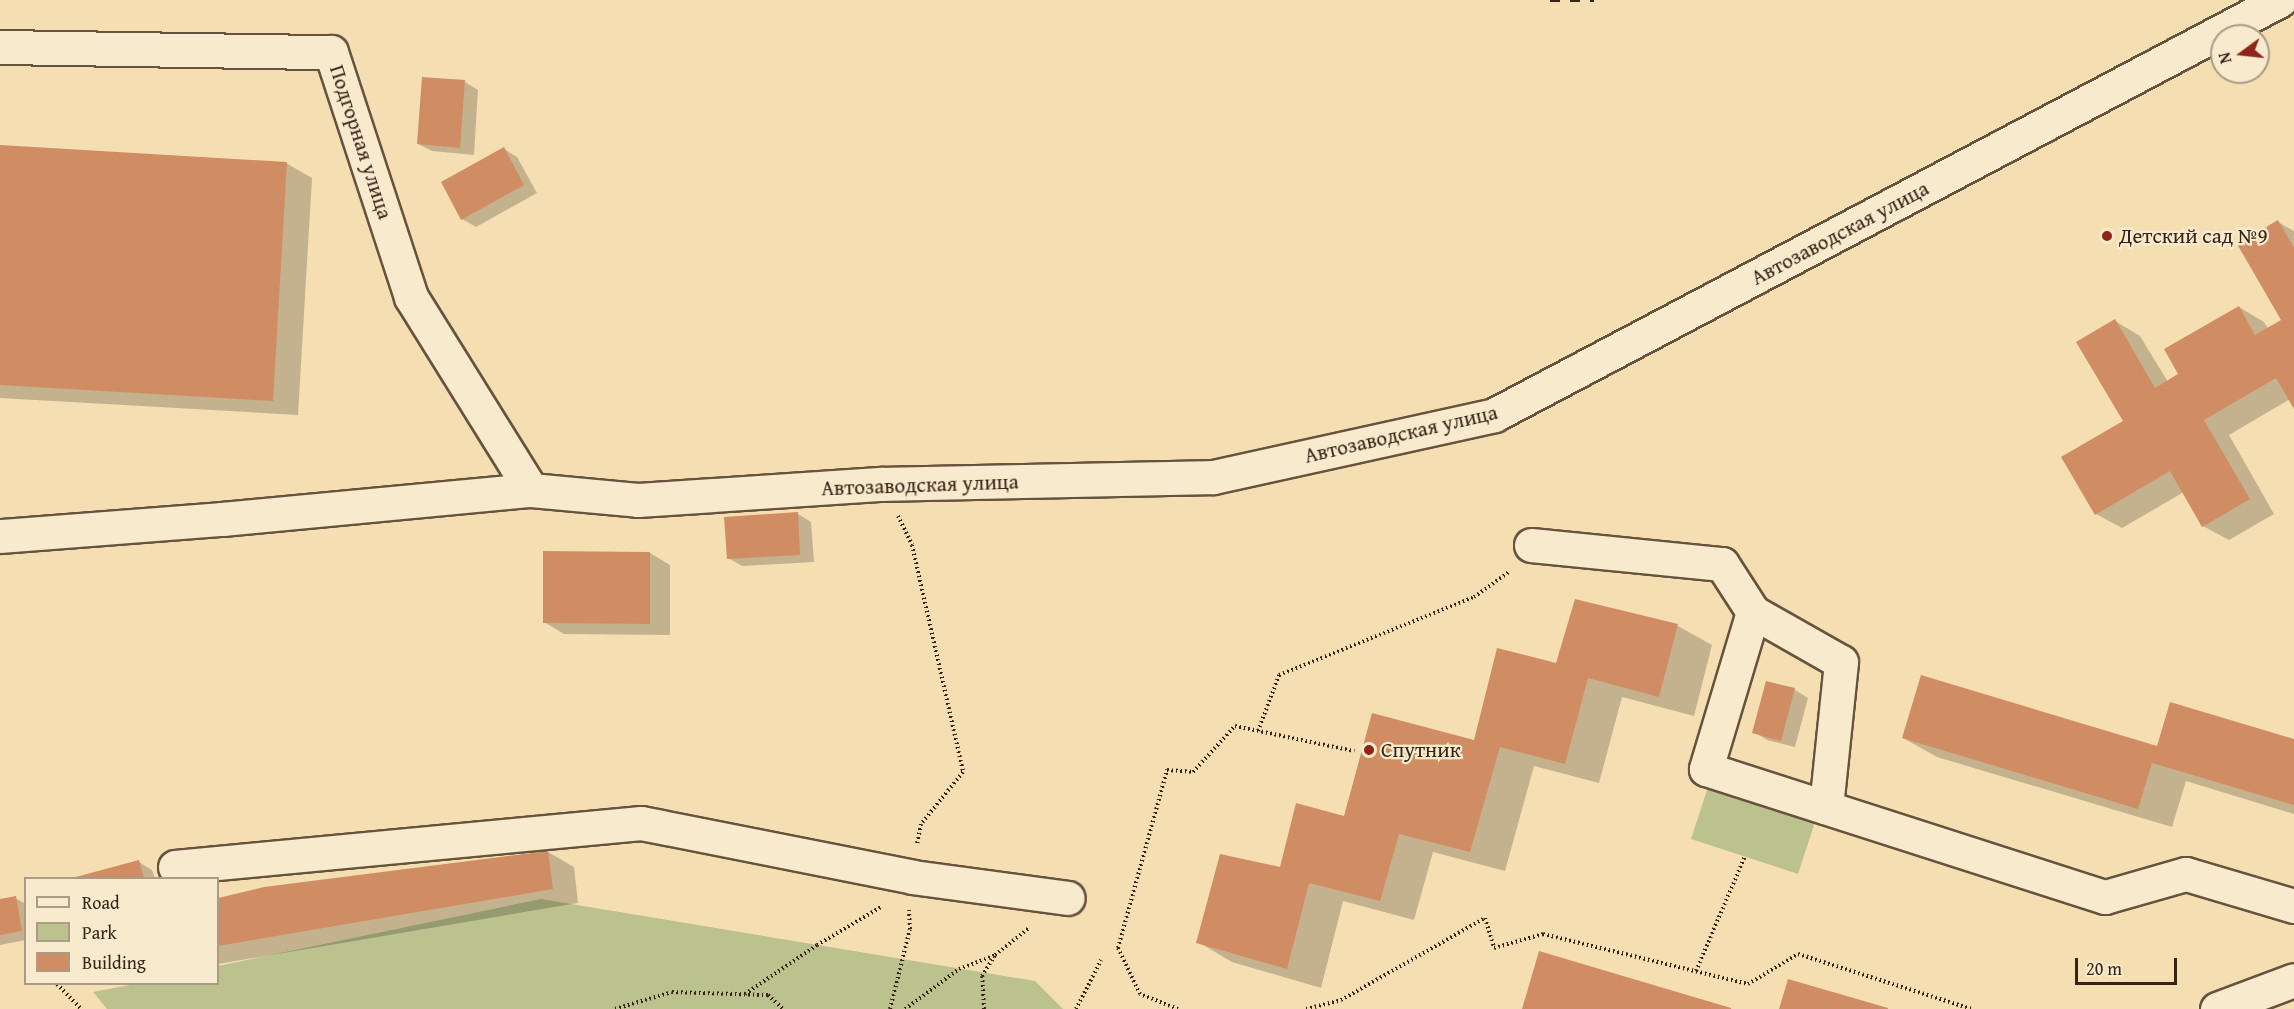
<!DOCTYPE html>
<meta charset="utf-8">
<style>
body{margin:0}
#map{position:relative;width:2294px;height:1009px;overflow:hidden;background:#f5dfb2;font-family:"Gentium Book Plus",serif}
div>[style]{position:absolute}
.green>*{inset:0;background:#bbc28d}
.shadow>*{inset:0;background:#0003}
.building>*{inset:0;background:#d08d63}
.path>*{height:4px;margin-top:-2px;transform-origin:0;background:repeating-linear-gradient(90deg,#372418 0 1.5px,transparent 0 4.5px)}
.roads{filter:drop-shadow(2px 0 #66533e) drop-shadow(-2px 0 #66533e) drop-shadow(0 2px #66533e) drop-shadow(0 -2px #66533e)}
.minor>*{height:33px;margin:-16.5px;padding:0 16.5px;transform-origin:16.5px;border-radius:16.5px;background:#f8eacd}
.rail>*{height:4.5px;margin-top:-2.25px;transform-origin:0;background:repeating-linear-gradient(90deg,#372418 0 10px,transparent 0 20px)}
.dots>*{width:16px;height:16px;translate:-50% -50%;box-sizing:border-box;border:3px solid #f8eacd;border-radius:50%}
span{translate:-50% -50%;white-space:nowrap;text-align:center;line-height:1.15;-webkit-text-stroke:4.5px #f8eacd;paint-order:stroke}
.street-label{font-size:21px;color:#372418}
.poi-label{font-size:21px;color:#372418}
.left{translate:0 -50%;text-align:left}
.legend{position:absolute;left:24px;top:877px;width:195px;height:108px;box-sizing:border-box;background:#f8eacd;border:2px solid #ab9b85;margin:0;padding:8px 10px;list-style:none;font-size:18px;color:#372418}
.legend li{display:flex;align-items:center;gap:12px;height:30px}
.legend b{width:30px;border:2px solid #ab9b85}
.north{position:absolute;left:2210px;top:24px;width:60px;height:60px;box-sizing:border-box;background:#f8eacd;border:2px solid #ab9b85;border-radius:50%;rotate:255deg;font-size:16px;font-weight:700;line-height:24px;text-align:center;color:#372418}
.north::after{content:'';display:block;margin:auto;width:21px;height:27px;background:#8f2418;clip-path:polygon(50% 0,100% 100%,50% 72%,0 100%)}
.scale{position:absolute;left:2075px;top:958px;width:102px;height:27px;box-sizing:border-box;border:3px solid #372418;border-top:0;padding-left:8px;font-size:18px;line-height:21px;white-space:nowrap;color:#372418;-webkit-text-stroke:4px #f8eacd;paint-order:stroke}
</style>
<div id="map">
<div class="green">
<div style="clip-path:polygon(1708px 787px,1815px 822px,1798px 874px,1691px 839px)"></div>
<div style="clip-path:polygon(541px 899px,1035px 981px,1063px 1009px,107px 1009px,93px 992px,135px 984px,218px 984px,218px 966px)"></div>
</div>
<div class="shadow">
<div style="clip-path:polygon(465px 82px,478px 90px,474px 155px,432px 151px,418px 144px)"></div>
<div style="clip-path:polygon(0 147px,286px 163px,312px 178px,298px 415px,0 398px)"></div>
<div style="clip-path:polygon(504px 149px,517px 157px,537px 193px,476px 227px,462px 219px)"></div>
<div style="clip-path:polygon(2278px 222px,2294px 231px,2294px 406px,2290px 399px,2229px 435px,2274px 514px,2229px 540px,2203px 526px,2184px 492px,2122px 528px,2096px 514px,2125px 421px,2115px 321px,2140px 336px,2168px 382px,2180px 375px,2239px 307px,2264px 322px,2268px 329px,2283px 320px)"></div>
<div style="clip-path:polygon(798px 514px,811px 522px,814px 562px,742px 566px,728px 558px)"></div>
<div style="clip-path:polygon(545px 552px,650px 553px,670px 565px,670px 635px,564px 634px,544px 622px)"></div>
<div style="clip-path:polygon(1576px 601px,1678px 626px,1712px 645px,1694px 716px,1622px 697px,1599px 783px,1534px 766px,1505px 871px,1433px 852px,1414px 920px,1343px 901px,1321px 988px,1232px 962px,1198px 942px,1346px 817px,1475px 742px,1557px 665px)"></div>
<div style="clip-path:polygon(1767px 682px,1795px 690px,1808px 698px,1795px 747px,1767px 740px,1754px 732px)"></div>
<div style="clip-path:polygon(1903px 738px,2158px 748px,2294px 741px,2294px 814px,2186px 781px,2172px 827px,1937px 757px)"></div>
<div style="clip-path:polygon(548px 852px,574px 867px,578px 903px,218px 964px,218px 900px,265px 889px)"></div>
<div style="clip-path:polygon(139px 862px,152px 870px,155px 878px,75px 878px)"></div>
<div style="clip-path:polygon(15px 898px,26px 904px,26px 940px,0 945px,0 901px)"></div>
</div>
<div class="building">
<div style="clip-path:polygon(422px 77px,465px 80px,460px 148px,417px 144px)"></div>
<div style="clip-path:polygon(0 145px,287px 162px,273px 401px,0 385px)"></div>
<div style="clip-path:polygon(504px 147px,524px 185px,461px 220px,441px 182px)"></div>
<div style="clip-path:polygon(2278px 220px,2294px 248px,2294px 409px,2276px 378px,2204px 420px,2250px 499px,2202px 527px,2170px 471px,2095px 515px,2061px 457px,2123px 421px,2076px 342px,2115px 319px,2155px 388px,2178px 374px,2164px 349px,2239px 306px,2255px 335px,2281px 320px,2237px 244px)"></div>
<div style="clip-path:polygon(798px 512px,800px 555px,727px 559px,724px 517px)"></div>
<div style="clip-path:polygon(543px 551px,650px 552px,650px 624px,543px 623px)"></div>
<div style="clip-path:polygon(1575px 599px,1678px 624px,1659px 697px,1588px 678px,1565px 764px,1500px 747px,1470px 852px,1399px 834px,1380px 901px,1309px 883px,1287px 969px,1196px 943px,1220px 854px,1280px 867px,1296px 803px,1344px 816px,1372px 713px,1474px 740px,1497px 648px,1556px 663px)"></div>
<div style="clip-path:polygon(1921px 675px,2157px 746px,2170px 702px,2294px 739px,2294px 805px,2152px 763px,2138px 809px,1902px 738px)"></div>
<div style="clip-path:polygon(1766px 681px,1795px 688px,1781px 741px,1752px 733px)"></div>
<div style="clip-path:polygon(548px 851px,553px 889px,218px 946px,218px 898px,264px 887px)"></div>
<div style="clip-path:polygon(139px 860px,144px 878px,72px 878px)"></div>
<div style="clip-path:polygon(16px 896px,22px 931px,0 935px,0 899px)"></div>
<div style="clip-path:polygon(1539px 951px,1731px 1008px,1731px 1009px,1522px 1009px)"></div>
<div style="clip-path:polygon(1788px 979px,1888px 1008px,1888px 1009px,1779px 1009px)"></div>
</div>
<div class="path">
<div style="left:898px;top:516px;width:32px;rotate:64deg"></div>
<div style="left:912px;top:545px;width:233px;rotate:77.3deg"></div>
<div style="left:963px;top:772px;width:67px;rotate:128.9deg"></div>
<div style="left:921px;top:824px;width:21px;rotate:101deg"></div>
<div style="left:1258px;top:731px;width:60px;rotate:-69.4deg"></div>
<div style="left:1279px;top:675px;width:210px;rotate:-21.8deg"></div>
<div style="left:1474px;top:597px;width:44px;rotate:-35.8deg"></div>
<div style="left:1696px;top:971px;width:125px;rotate:-66.9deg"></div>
<div style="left:57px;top:984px;width:35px;rotate:46deg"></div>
<div style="left:745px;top:994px;width:87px;rotate:-34.2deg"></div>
<div style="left:817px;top:945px;width:74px;rotate:-30.7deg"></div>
<div style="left:615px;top:1009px;width:59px;rotate:-16.6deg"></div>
<div style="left:672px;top:992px;width:96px;rotate:1.8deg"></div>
<div style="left:768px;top:995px;width:21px;rotate:43deg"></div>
<div style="left:890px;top:1009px;width:82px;rotate:-76deg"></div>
<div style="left:910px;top:929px;width:19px;rotate:-93deg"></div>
<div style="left:905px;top:1009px;width:67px;rotate:-36.5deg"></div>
<div style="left:959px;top:969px;width:39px;rotate:-21deg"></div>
<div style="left:995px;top:955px;width:43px;rotate:-38.5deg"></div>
<div style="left:984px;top:1009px;width:33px;rotate:-93deg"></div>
<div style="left:982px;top:976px;width:25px;rotate:-58deg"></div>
<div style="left:1076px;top:1009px;width:55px;rotate:-63deg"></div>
<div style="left:1178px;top:1009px;width:41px;rotate:-158.5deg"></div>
<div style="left:1140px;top:994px;width:51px;rotate:-115.6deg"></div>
<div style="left:1118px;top:948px;width:185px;rotate:-74.6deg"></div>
<div style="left:1167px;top:770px;width:26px;rotate:4deg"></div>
<div style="left:1193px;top:772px;width:62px;rotate:-47.6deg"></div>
<div style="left:1235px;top:726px;width:122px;rotate:11.9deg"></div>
<div style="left:1306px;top:1009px;width:36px;rotate:-14deg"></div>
<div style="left:1341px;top:1000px;width:166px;rotate:-29.7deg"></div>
<div style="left:1485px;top:918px;width:31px;rotate:73deg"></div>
<div style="left:1494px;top:948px;width:51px;rotate:-15.9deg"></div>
<div style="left:1543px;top:934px;width:211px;rotate:13.7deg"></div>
<div style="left:1748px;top:984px;width:58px;rotate:-31deg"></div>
<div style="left:1798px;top:954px;width:182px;rotate:17.6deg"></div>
</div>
<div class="roads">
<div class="minor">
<div style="left:0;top:47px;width:331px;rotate:0.9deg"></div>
<div style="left:331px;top:52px;width:258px;rotate:71.9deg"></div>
<div style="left:411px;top:297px;width:227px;rotate:58.1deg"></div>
<div style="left:0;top:536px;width:223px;rotate:-4.4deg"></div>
<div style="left:222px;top:519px;width:310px;rotate:-5.4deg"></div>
<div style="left:531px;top:490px;width:107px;rotate:5.3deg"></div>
<div style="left:638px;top:500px;width:245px;rotate:-3.8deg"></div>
<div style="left:882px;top:484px;width:331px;rotate:-1.2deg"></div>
<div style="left:1213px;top:477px;width:288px;rotate:-12.4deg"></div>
<div style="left:1494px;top:415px;width:889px;rotate:-27.83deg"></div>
<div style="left:1531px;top:545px;width:192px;rotate:5.7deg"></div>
<div style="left:1722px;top:564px;width:57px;rotate:57.1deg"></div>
<div style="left:1753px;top:612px;width:164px;rotate:106.7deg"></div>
<div style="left:1706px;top:769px;width:419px;rotate:17.8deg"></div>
<div style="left:2105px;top:897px;width:84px;rotate:-15.9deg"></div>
<div style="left:2186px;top:874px;width:113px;rotate:16.5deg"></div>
<div style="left:1753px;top:612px;width:101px;rotate:29.6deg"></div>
<div style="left:1841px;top:662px;width:146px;rotate:95.9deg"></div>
<div style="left:175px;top:867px;width:468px;rotate:-5.4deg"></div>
<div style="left:641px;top:823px;width:277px;rotate:11.2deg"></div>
<div style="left:913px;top:877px;width:156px;rotate:7.7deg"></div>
<div style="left:2217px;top:1009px;width:82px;rotate:-20.6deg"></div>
</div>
</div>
<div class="rail">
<div style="left:1550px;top:0;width:44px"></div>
</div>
<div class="dots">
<div style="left:2107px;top:236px;background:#8f2418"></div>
<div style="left:1369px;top:750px;background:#8f2418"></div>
</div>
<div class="street-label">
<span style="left:361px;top:142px;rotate:72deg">Подгорная улица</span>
<span style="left:1840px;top:233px;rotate:-28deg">Автозаводская улица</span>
<span style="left:1401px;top:434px;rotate:-13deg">Автозаводская улица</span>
<span style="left:920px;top:485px;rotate:-2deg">Автозаводская улица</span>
</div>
<div class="poi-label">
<span class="left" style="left:2119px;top:236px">Детский сад №9</span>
<span class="left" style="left:1381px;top:750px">Спутник</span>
</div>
<ul class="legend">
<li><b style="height:8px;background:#f8eacd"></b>Road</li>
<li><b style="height:16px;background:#bbc28d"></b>Park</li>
<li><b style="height:16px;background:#d08d63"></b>Building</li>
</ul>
<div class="north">N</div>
<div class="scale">20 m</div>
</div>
